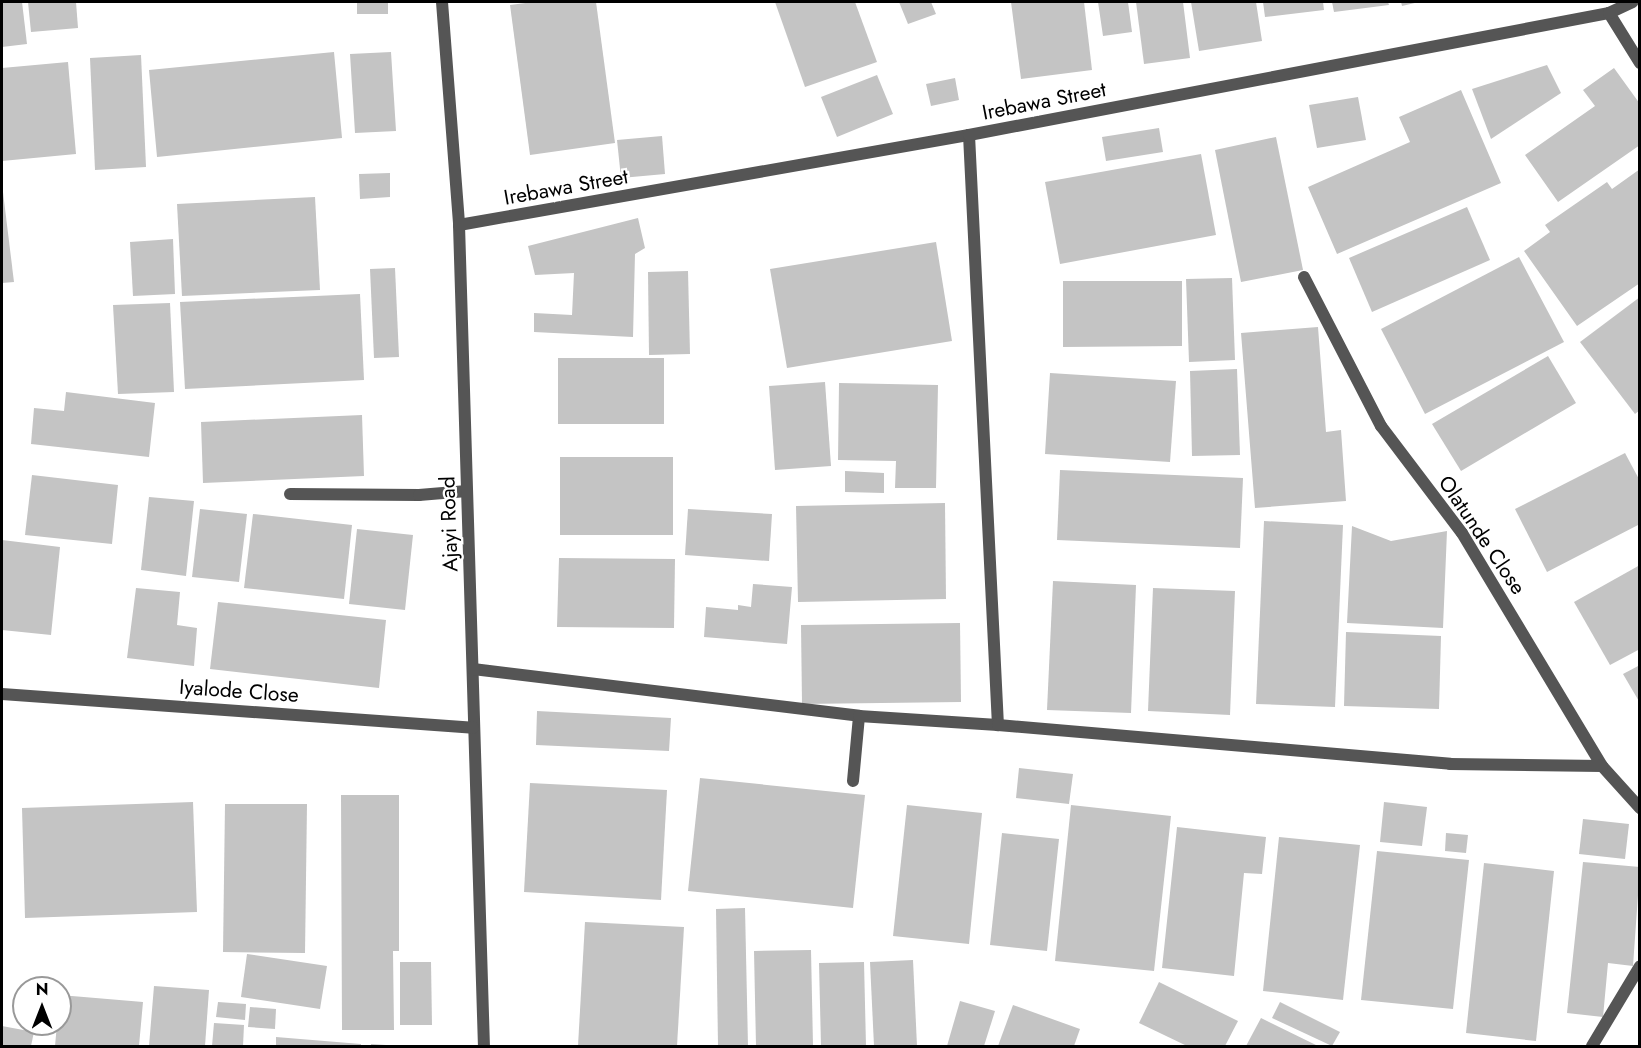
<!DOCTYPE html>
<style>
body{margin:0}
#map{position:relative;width:1641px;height:1048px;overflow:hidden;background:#fff;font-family:Jost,sans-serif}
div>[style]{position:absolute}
.building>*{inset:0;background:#c4c4c4}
.lane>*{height:12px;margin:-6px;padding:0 6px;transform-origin:6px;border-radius:6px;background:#555}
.street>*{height:12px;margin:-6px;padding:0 6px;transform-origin:6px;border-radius:6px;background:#555}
span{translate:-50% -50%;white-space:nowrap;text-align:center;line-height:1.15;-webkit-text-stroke:4.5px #fff;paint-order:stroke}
.street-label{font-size:21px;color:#000}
.frame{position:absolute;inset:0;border:3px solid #000;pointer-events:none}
.north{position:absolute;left:12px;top:976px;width:60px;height:60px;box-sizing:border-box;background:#fff;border:2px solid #999;border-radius:50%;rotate:0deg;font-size:16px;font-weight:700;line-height:24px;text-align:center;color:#000}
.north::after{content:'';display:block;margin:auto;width:21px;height:27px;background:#000;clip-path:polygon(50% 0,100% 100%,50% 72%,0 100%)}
</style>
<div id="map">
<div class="building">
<div style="clip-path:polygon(2px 2px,22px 2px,27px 44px,2px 47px)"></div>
<div style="clip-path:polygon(28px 2px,76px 2px,78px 28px,31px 32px)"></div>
<div style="clip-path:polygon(357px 2px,388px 2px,388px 14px,357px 14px)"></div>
<div style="clip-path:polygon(533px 2px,596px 2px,615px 143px,530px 155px,510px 5px)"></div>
<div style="clip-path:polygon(775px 2px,855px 2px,877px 62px,805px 87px)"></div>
<div style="clip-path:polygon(899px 2px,931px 2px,936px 14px,908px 24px)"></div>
<div style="clip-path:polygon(1011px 2px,1084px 2px,1092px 70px,1021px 79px)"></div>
<div style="clip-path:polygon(1098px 2px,1128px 2px,1132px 32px,1103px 36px)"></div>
<div style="clip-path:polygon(1136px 2px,1183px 2px,1190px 58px,1144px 64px)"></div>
<div style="clip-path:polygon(1191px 2px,1256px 2px,1262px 41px,1199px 51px)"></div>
<div style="clip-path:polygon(1263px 2px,1323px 2px,1324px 10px,1265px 17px)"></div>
<div style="clip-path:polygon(1332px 2px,1388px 2px,1389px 5px,1334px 12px)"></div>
<div style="clip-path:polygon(1401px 2px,1419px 2px,1402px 6px)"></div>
<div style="clip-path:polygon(334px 52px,342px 138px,157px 157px,149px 70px)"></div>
<div style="clip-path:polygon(391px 52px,396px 131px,355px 133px,350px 54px)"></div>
<div style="clip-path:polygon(141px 55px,146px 167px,95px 170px,90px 58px)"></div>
<div style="clip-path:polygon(68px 62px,76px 154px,2px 161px,2px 68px)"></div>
<div style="clip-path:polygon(1547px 65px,1561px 93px,1491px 139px,1472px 89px)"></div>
<div style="clip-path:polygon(1614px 68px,1640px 104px,1640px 145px,1558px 202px,1525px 155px,1595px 106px,1583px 90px)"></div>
<div style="clip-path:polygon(877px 75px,893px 114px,837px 137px,821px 97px)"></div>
<div style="clip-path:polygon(955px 78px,959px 100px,931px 106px,926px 84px)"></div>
<div style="clip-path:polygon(1461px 90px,1501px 183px,1337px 254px,1308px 187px,1410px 142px,1399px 117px)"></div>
<div style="clip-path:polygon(1358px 97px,1366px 140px,1317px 148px,1309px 105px)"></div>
<div style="clip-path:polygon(1159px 128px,1163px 152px,1106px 161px,1102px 137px)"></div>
<div style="clip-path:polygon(662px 136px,665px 174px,621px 178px,617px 140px)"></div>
<div style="clip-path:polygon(1276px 137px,1303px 270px,1241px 282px,1215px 150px)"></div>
<div style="clip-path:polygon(1201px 154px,1216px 235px,1060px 264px,1045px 182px)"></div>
<div style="clip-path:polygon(1640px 169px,1640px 283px,1577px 326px,1524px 251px,1550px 232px,1545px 225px,1607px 182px,1612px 189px)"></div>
<div style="clip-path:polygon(390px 173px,390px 197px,360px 199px,359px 174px)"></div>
<div style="clip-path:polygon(2px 184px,14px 282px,2px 283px)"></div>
<div style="clip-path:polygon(315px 197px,320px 290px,182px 296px,177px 204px)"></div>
<div style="clip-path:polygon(1467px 207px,1490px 260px,1372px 312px,1349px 258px)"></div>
<div style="clip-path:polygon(638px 218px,645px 248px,635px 254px,633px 337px,534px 332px,534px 313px,572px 315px,574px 273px,535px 275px,528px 246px)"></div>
<div style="clip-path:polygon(173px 239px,175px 294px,133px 296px,130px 242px)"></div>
<div style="clip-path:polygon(936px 242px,952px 341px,787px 368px,770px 269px)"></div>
<div style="clip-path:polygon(1519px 257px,1564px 342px,1425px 414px,1381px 329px)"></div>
<div style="clip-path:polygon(395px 268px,399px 357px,374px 358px,370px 269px)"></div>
<div style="clip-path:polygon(688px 271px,690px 354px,649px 355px,648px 272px)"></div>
<div style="clip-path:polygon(1232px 278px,1235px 360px,1189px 362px,1186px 279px)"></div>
<div style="clip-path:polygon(1063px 281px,1182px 281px,1182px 346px,1063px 347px)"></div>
<div style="clip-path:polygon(360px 294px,364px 380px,185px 389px,180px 302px)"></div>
<div style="clip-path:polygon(1640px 297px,1640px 410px,1635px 414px,1580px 342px)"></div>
<div style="clip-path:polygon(170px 303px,174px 392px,118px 394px,113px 305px)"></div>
<div style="clip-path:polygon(1318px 327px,1326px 432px,1341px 430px,1346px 501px,1255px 508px,1241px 333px)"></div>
<div style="clip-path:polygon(1548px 356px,1576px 403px,1461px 471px,1432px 424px)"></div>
<div style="clip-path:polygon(558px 358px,664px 358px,664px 424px,558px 424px)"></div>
<div style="clip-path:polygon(1237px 369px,1240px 455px,1192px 456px,1190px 371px)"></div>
<div style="clip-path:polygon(1050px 373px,1176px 381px,1170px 462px,1045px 454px)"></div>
<div style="clip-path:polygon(825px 382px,831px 466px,775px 470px,769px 386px)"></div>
<div style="clip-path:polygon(839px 383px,938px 385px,936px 488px,895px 488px,896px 461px,838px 460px)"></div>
<div style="clip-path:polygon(66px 392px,155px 403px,149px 457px,31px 444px,34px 408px,64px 411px)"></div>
<div style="clip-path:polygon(362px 415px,364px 476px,203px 483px,201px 422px)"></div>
<div style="clip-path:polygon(1625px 453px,1640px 481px,1640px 524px,1547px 572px,1515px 509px)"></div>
<div style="clip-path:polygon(560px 457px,673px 457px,673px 535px,560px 535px)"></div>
<div style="clip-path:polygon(1060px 470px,1243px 478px,1240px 548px,1057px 540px)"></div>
<div style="clip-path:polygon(845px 471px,884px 473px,884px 493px,845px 492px)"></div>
<div style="clip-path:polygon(32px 475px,118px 485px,112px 544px,25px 535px)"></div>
<div style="clip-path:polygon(149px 497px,194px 501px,186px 576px,141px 570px)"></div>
<div style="clip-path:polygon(945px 503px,946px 599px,798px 602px,796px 506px)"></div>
<div style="clip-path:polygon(200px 509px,247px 514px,239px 582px,192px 577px)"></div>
<div style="clip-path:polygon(688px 509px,772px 514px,769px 561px,685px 555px)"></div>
<div style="clip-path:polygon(253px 514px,352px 525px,344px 599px,244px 588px)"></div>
<div style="clip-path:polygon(1264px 521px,1343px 525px,1335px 707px,1256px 704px)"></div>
<div style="clip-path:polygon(1352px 526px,1391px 541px,1447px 531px,1443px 628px,1347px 623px)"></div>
<div style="clip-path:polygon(357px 529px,413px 535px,405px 610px,349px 604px)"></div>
<div style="clip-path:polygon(2px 540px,60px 547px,51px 635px,2px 630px)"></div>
<div style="clip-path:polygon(559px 558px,675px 559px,674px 628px,557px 627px)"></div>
<div style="clip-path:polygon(1640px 565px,1640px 649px,1610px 665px,1574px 602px)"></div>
<div style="clip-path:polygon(1053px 581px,1136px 585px,1131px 713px,1047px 710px)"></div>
<div style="clip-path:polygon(753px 584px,792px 587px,787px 644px,704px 637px,706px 607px,738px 610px,738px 605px,751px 607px)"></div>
<div style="clip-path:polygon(136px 588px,180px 592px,177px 625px,197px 628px,194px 666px,127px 658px)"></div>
<div style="clip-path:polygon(1153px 588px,1235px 591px,1230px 715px,1148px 711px)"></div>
<div style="clip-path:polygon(218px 602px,386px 620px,379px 688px,210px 669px)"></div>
<div style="clip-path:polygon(960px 623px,961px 702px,802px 704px,801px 625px)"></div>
<div style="clip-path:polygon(1346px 632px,1441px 636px,1439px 709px,1344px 706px)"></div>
<div style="clip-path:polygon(1640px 665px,1640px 703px,1623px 674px)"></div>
<div style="clip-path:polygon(537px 711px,671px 718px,669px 751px,536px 745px)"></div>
<div style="clip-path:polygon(1019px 768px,1073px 774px,1069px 804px,1016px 798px)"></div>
<div style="clip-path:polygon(700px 778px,865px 795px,853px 908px,688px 891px)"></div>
<div style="clip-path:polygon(530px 783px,667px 790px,661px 900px,524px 892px)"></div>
<div style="clip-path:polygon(341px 795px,399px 795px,399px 951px,393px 951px,394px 1030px,342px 1030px)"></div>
<div style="clip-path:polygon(193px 802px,197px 912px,25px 918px,22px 808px)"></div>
<div style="clip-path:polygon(1384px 802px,1427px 807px,1422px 846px,1380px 842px)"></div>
<div style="clip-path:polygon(225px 804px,307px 804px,305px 953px,223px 952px)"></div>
<div style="clip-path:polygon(907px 805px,982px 813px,969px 944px,893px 936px)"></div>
<div style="clip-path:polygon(1071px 805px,1171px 816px,1154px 971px,1055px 961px)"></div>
<div style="clip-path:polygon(1583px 819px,1629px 824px,1625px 859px,1579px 854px)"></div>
<div style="clip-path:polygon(1177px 827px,1266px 837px,1262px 874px,1244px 873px,1234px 976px,1162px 968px)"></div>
<div style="clip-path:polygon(1002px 833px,1059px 839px,1047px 951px,990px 945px)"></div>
<div style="clip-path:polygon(1446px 833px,1468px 835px,1466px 853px,1445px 851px)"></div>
<div style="clip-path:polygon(1279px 837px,1360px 845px,1343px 1000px,1263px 991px)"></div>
<div style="clip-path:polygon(1377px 851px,1469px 860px,1453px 1009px,1361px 1000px)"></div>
<div style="clip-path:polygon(1583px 862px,1640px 867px,1633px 966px,1608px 963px,1603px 1017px,1567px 1013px)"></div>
<div style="clip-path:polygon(1484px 863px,1554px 871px,1536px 1041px,1466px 1033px)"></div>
<div style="clip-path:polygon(745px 908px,748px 1046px,718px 1046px,716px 909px)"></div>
<div style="clip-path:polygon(585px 922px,684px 927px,677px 1046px,578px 1046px)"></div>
<div style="clip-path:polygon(811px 950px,813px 1046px,756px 1046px,754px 951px)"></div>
<div style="clip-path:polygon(247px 954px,327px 966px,320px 1009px,241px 997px)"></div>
<div style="clip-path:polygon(913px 960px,917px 1046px,874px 1046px,870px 962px)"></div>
<div style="clip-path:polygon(400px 962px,431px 962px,432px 1025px,400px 1025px)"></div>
<div style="clip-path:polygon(864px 962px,866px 1046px,821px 1046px,819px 963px)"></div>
<div style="clip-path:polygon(1159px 982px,1238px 1021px,1225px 1046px,1187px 1046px,1139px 1023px)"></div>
<div style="clip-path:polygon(154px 986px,209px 990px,205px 1046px,149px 1046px)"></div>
<div style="clip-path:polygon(60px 995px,143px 1002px,139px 1046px,55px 1046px,57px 1024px,60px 1024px)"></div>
<div style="clip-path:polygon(960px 1001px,995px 1011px,984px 1046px,947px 1046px)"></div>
<div style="clip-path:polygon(218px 1002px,246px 1004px,245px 1020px,216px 1017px)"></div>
<div style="clip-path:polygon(1280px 1002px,1340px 1032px,1332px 1046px,1272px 1018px)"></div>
<div style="clip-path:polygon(1013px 1005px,1080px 1029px,1074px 1046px,998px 1046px)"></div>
<div style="clip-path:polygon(250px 1007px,276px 1009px,275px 1029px,248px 1027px)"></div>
<div style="clip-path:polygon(1261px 1018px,1318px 1046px,1246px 1046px)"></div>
<div style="clip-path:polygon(214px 1023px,244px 1025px,243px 1046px,212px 1046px)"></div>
<div style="clip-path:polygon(2px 1026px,34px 1032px,31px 1046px,2px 1046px)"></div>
<div style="clip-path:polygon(276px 1037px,361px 1044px,361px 1046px,276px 1046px)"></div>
<div style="clip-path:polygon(371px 1044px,386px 1045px,386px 1046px,371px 1046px)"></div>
</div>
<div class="lane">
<div style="left:290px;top:494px;width:129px;rotate:0.4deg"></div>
<div style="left:419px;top:495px;width:48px;rotate:-4.8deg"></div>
<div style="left:853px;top:781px;width:65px;rotate:-84.7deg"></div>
</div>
<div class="street">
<div style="left:442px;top:2px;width:224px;rotate:85.6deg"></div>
<div style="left:459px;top:225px;width:821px;rotate:88.26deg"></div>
<div style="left:1609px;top:13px;width:59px;rotate:58.2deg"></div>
<div style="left:969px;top:135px;width:591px;rotate:87.19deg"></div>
<div style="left:459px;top:225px;width:518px;rotate:-10.01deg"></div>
<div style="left:969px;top:135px;width:652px;rotate:-10.79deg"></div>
<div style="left:1609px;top:13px;width:26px;rotate:-25deg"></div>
<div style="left:1304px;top:277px;width:168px;rotate:62.7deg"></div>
<div style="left:1381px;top:426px;width:134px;rotate:52.9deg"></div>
<div style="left:1462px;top:533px;width:272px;rotate:59deg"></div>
<div style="left:1602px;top:766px;width:57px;rotate:47.9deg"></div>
<div style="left:473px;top:669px;width:389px;rotate:6.9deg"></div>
<div style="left:859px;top:716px;width:139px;rotate:3.7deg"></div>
<div style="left:998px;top:725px;width:454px;rotate:4.9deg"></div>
<div style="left:1450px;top:764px;width:152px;rotate:0.8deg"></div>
<div style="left:2px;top:694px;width:472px;rotate:4.1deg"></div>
<div style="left:1592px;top:1046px;width:93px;rotate:-59deg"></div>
</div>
<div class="street-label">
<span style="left:1044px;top:101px;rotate:-11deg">Irebawa Street</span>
<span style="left:566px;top:187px;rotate:-10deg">Irebawa Street</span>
<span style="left:449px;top:524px;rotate:-92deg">Ajayi Road</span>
<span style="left:1482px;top:535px;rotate:56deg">Olatunde Close</span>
<span style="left:239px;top:691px;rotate:4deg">Iyalode Close</span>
</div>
<div class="frame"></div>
<div class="north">N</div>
</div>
